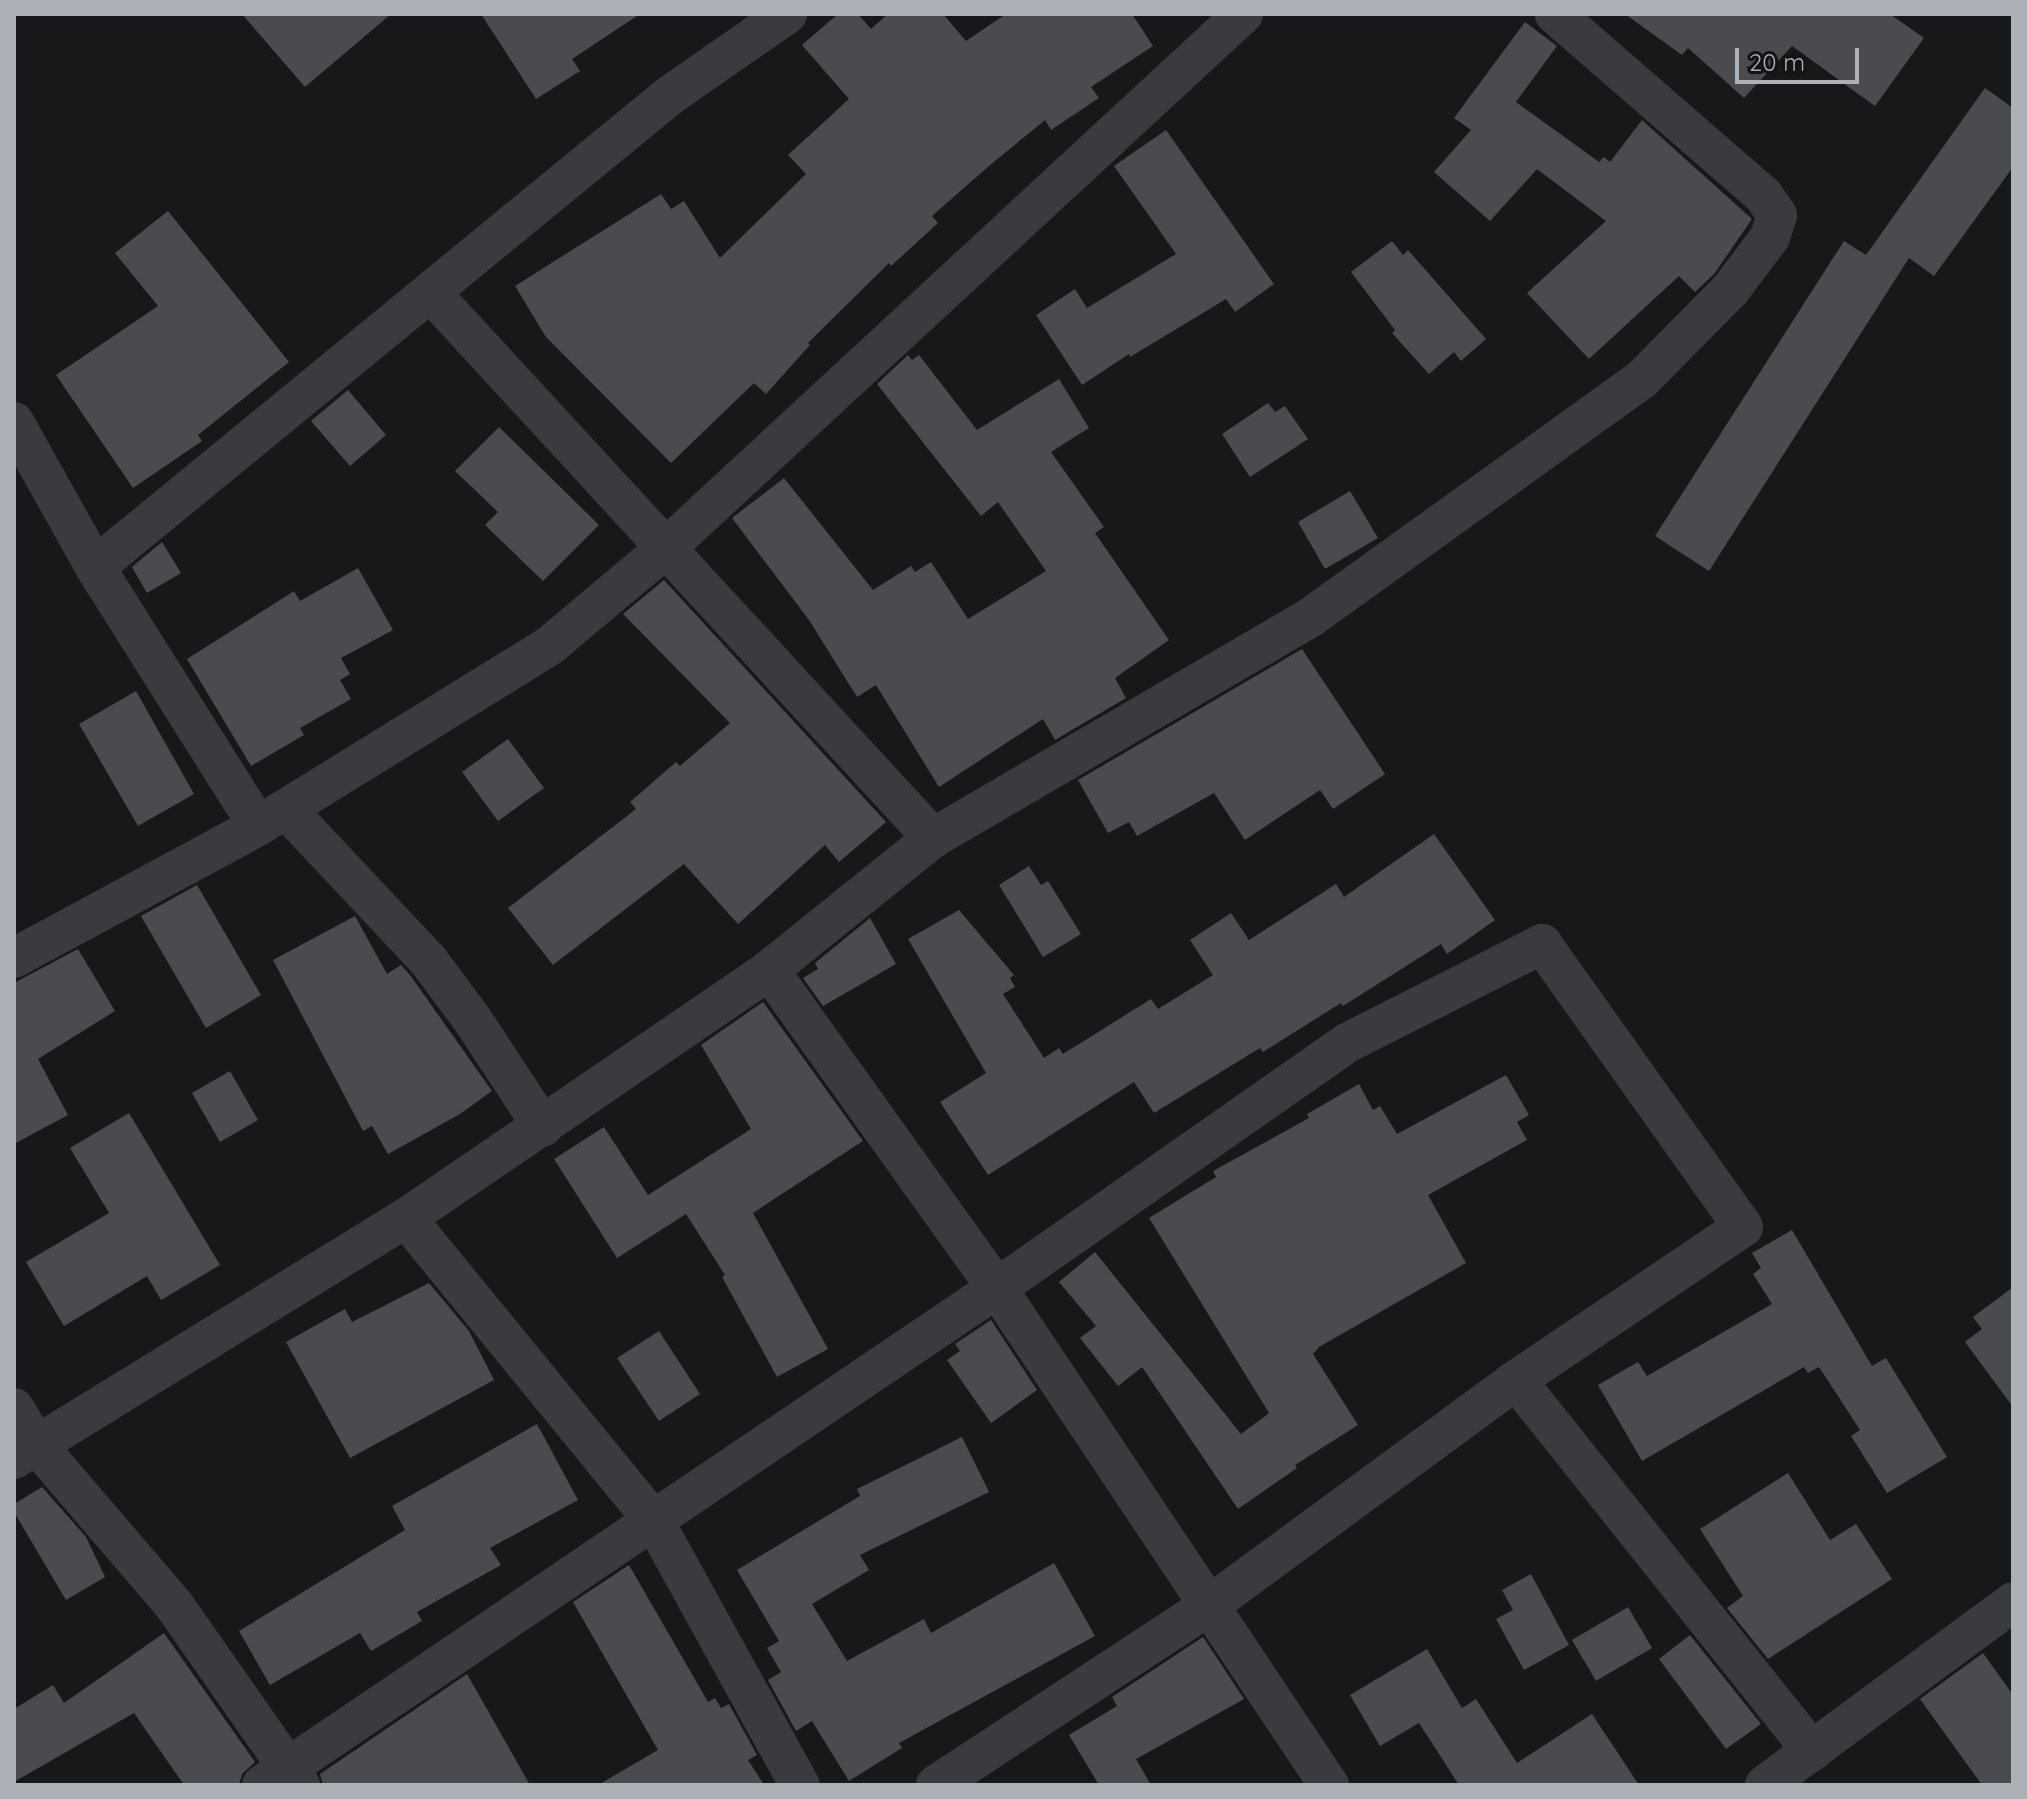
<!DOCTYPE html>
<style>
body{margin:0}
#map{position:relative;width:2027px;height:1799px;overflow:hidden;background:#171819;font-family:Quicksand,sans-serif}
div>[style]{position:absolute}
.building>*{inset:0;background:#494b4e}
.minor>*{height:40px;margin:-20px;padding:0 20px;transform-origin:20px;border-radius:20px;background:#393b3e}
span{translate:-50% -50%;white-space:nowrap;text-align:center;line-height:1.15;-webkit-text-stroke:7px #121314;paint-order:stroke}
.frame{position:absolute;inset:0;border:16px solid #abb1b7;pointer-events:none}
.scale{position:absolute;left:1735px;top:48px;width:124px;height:36px;box-sizing:border-box;border:4px solid #abb1b7;border-top:0;padding-left:10px;font-size:24px;line-height:28px;white-space:nowrap;color:#abb1b7;-webkit-text-stroke:6px #121314;paint-order:stroke}
</style>
<div id="map">
<div class="building">
<div style="clip-path:polygon(242px 14px,391px 14px,305px 87px)"></div>
<div style="clip-path:polygon(481px 14px,640px 14px,572px 59px,580px 71px,536px 99px)"></div>
<div style="clip-path:polygon(838px 14px,858px 14px,871px 29px,888px 14px,943px 14px,966px 41px,1006px 14px,1132px 14px,1153px 46px,1091px 87px,1099px 98px,1051px 130px,1045px 120px,989px 166px,932px 216px,938px 223px,891px 266px,889px 263px,808px 343px,810px 345px,766px 394px,754px 383px,671px 463px,546px 337px,515px 286px,661px 194px,671px 209px,684px 201px,720px 258px,806px 174px,788px 155px,849px 99px,802px 45px)"></div>
<div style="clip-path:polygon(1625px 14px,1890px 14px,1924px 38px,1875px 106px,1792px 46px,1744px 98px,1688px 48px,1682px 55px)"></div>
<div style="clip-path:polygon(1525px 22px,1557px 46px,1516px 102px,1599px 162px,1604px 157px,1610px 162px,1642px 120px,1752px 219px,1714px 274px,1695px 292px,1679px 276px,1589px 359px,1527px 293px,1606px 221px,1537px 169px,1490px 221px,1434px 172px,1471px 130px,1454px 118px)"></div>
<div style="clip-path:polygon(1985px 88px,2013px 108px,2013px 167px,1934px 276px,1909px 258px,1709px 571px,1655px 536px,1844px 241px,1866px 255px)"></div>
<div style="clip-path:polygon(1166px 130px,1274px 284px,1235px 312px,1226px 299px,1130px 357px,1129px 354px,1082px 385px,1036px 315px,1075px 289px,1087px 308px,1176px 254px,1114px 166px)"></div>
<div style="clip-path:polygon(168px 211px,289px 362px,198px 435px,202px 441px,133px 488px,56px 375px,158px 306px,115px 253px)"></div>
<div style="clip-path:polygon(1392px 241px,1403px 255px,1408px 250px,1486px 339px,1461px 361px,1454px 352px,1429px 374px,1392px 333px,1395px 330px,1351px 272px)"></div>
<div style="clip-path:polygon(908px 355px,912px 360px,919px 355px,977px 430px,1059px 379px,1089px 428px,1051px 452px,1104px 527px,1095px 533px,1169px 640px,1115px 678px,1126px 698px,1055px 740px,1043px 719px,939px 787px,876px 685px,857px 697px,809px 620px,732px 518px,784px 478px,873px 590px,911px 566px,915px 572px,931px 562px,968px 619px,1046px 571px,998px 502px,981px 516px,877px 384px)"></div>
<div style="clip-path:polygon(348px 390px,386px 435px,350px 466px,311px 421px)"></div>
<div style="clip-path:polygon(1268px 403px,1275px 412px,1285px 406px,1308px 439px,1250px 477px,1222px 434px)"></div>
<div style="clip-path:polygon(499px 427px,599px 525px,543px 581px,485px 525px,498px 512px,455px 471px)"></div>
<div style="clip-path:polygon(1350px 491px,1378px 538px,1325px 569px,1298px 522px)"></div>
<div style="clip-path:polygon(162px 542px,181px 573px,147px 593px,132px 567px)"></div>
<div style="clip-path:polygon(358px 568px,393px 630px,341px 658px,350px 674px,340px 680px,351px 699px,300px 728px,304px 735px,251px 766px,187px 659px,294px 591px,300px 601px)"></div>
<div style="clip-path:polygon(664px 580px,886px 822px,839px 862px,825px 845px,738px 924px,684px 864px,553px 965px,508px 908px,636px 809px,630px 802px,676px 762px,680px 766px,730px 723px,623px 614px)"></div>
<div style="clip-path:polygon(1302px 649px,1385px 774px,1333px 809px,1320px 790px,1245px 840px,1214px 793px,1137px 836px,1129px 822px,1108px 833px,1078px 780px)"></div>
<div style="clip-path:polygon(136px 691px,194px 794px,138px 826px,79px 724px)"></div>
<div style="clip-path:polygon(508px 739px,544px 788px,498px 821px,462px 772px)"></div>
<div style="clip-path:polygon(1434px 834px,1495px 920px,1447px 954px,1441px 944px,1343px 1006px,1341px 1003px,1263px 1052px,1260px 1048px,1154px 1113px,1134px 1082px,988px 1175px,940px 1102px,986px 1073px,908px 939px,959px 910px,1014px 975px,1010px 978px,1015px 987px,1003px 994px,1044px 1058px,1059px 1048px,1063px 1054px,1151px 999px,1158px 1009px,1213px 975px,1190px 940px,1231px 913px,1249px 940px,1336px 884px,1344px 897px)"></div>
<div style="clip-path:polygon(1029px 866px,1041px 885px,1048px 881px,1081px 934px,1043px 957px,999px 885px)"></div>
<div style="clip-path:polygon(197px 885px,261px 995px,206px 1028px,141px 916px)"></div>
<div style="clip-path:polygon(355px 916px,387px 974px,401px 965px,410px 975px,492px 1091px,460px 1114px,388px 1154px,372px 1126px,363px 1131px,273px 960px)"></div>
<div style="clip-path:polygon(870px 918px,896px 964px,823px 1006px,803px 978px,818px 969px,815px 963px)"></div>
<div style="clip-path:polygon(78px 949px,115px 1011px,38px 1059px,68px 1115px,14px 1144px,14px 983px)"></div>
<div style="clip-path:polygon(763px 1002px,863px 1141px,753px 1213px,828px 1349px,777px 1377px,722px 1277px,725px 1275px,686px 1214px,617px 1258px,554px 1159px,604px 1127px,648px 1195px,751px 1129px,701px 1045px)"></div>
<div style="clip-path:polygon(230px 1071px,258px 1120px,220px 1142px,192px 1093px)"></div>
<div style="clip-path:polygon(1506px 1075px,1529px 1115px,1517px 1122px,1527px 1140px,1428px 1195px,1466px 1263px,1319px 1347px,1313px 1354px,1358px 1425px,1295px 1465px,1297px 1468px,1238px 1509px,1142px 1367px,1118px 1386px,1080px 1338px,1096px 1326px,1059px 1282px,1095px 1252px,1241px 1434px,1269px 1413px,1149px 1218px,1216px 1177px,1213px 1171px,1309px 1118px,1307px 1114px,1359px 1084px,1373px 1110px,1380px 1106px,1397px 1134px)"></div>
<div style="clip-path:polygon(129px 1113px,220px 1265px,161px 1300px,147px 1276px,64px 1326px,26px 1262px,109px 1213px,70px 1148px)"></div>
<div style="clip-path:polygon(1792px 1230px,1872px 1366px,1886px 1358px,1947px 1457px,1887px 1493px,1851px 1436px,1860px 1430px,1819px 1367px,1808px 1373px,1804px 1367px,1642px 1461px,1598px 1385px,1638px 1362px,1647px 1376px,1772px 1304px,1753px 1274px,1761px 1268px,1752px 1253px)"></div>
<div style="clip-path:polygon(429px 1283px,469px 1331px,494px 1380px,350px 1458px,286px 1342px,345px 1309px,352px 1322px)"></div>
<div style="clip-path:polygon(2013px 1287px,2013px 1407px,1965px 1342px,1982px 1329px,1973px 1317px)"></div>
<div style="clip-path:polygon(991px 1320px,1037px 1390px,991px 1423px,947px 1360px,960px 1351px,955px 1344px)"></div>
<div style="clip-path:polygon(659px 1331px,700px 1394px,659px 1421px,617px 1358px)"></div>
<div style="clip-path:polygon(537px 1424px,578px 1500px,490px 1548px,501px 1565px,417px 1612px,422px 1621px,371px 1651px,360px 1633px,270px 1685px,239px 1631px,405px 1530px,392px 1506px)"></div>
<div style="clip-path:polygon(962px 1437px,989px 1492px,860px 1555px,869px 1570px,812px 1604px,847px 1661px,924px 1619px,931px 1633px,1054px 1563px,1095px 1636px,899px 1743px,902px 1748px,849px 1781px,812px 1721px,796px 1731px,768px 1680px,781px 1672px,767px 1648px,779px 1641px,737px 1570px,860px 1496px,857px 1489px)"></div>
<div style="clip-path:polygon(1788px 1473px,1830px 1540px,1856px 1524px,1892px 1579px,1768px 1659px,1727px 1608px,1743px 1596px,1700px 1529px)"></div>
<div style="clip-path:polygon(42px 1487px,86px 1537px,105px 1577px,66px 1600px,14px 1512px,14px 1504px)"></div>
<div style="clip-path:polygon(629px 1565px,708px 1702px,715px 1698px,721px 1708px,729px 1704px,757px 1755px,748px 1760px,764px 1785px,598px 1785px,658px 1750px,573px 1602px)"></div>
<div style="clip-path:polygon(1531px 1574px,1569px 1645px,1524px 1670px,1496px 1619px,1513px 1610px,1502px 1590px)"></div>
<div style="clip-path:polygon(1628px 1607px,1652px 1648px,1596px 1681px,1572px 1640px)"></div>
<div style="clip-path:polygon(164px 1633px,255px 1762px,242px 1774px,239px 1785px,184px 1785px,134px 1713px,14px 1782px,14px 1709px,53px 1685px,64px 1703px)"></div>
<div style="clip-path:polygon(1690px 1635px,1761px 1724px,1726px 1749px,1659px 1659px)"></div>
<div style="clip-path:polygon(1203px 1637px,1244px 1699px,1136px 1759px,1151px 1785px,1099px 1785px,1069px 1735px,1117px 1706px,1112px 1697px)"></div>
<div style="clip-path:polygon(1427px 1649px,1462px 1708px,1476px 1699px,1517px 1763px,1592px 1714px,1639px 1785px,1459px 1785px,1419px 1723px,1380px 1746px,1350px 1695px)"></div>
<div style="clip-path:polygon(1983px 1653px,2013px 1695px,2013px 1785px,1982px 1785px,1920px 1699px)"></div>
<div style="clip-path:polygon(467px 1674px,530px 1785px,323px 1785px,320px 1774px)"></div>
</div>
<div class="minor">
<div style="left:432px;top:294px;width:740px;rotate:47.36deg"></div>
<div style="left:14px;top:422px;width:166px;rotate:60.8deg"></div>
<div style="left:95px;top:567px;width:306px;rotate:57.8deg"></div>
<div style="left:95px;top:567px;width:743px;rotate:-39.37deg"></div>
<div style="left:669px;top:96px;width:144px;rotate:-34.8deg"></div>
<div style="left:286px;top:809px;width:207px;rotate:46.8deg"></div>
<div style="left:428px;top:960px;width:74px;rotate:53.3deg"></div>
<div style="left:472px;top:1019px;width:129px;rotate:56.7deg"></div>
<div style="left:14px;top:958px;width:277px;rotate:-28.4deg"></div>
<div style="left:258px;top:826px;width:341px;rotate:-31.7deg"></div>
<div style="left:548px;top:647px;width:155px;rotate:-40deg"></div>
<div style="left:667px;top:547px;width:785px;rotate:-42.78deg"></div>
<div style="left:769px;top:970px;width:391px;rotate:54.4deg"></div>
<div style="left:997px;top:1288px;width:598px;rotate:56.26deg"></div>
<div style="left:406px;top:1218px;width:392px;rotate:50.7deg"></div>
<div style="left:654px;top:1521px;width:302px;rotate:61.1deg"></div>
<div style="left:1516px;top:1380px;width:475px;rotate:51.4deg"></div>
<div style="left:14px;top:1408px;width:42px;rotate:58.6deg"></div>
<div style="left:36px;top:1444px;width:212px;rotate:49.4deg"></div>
<div style="left:174px;top:1605px;width:220px;rotate:55deg"></div>
<div style="left:14px;top:1459px;width:460px;rotate:-31.6deg"></div>
<div style="left:406px;top:1218px;width:440px;rotate:-34.3deg"></div>
<div style="left:769px;top:970px;width:211px;rotate:-38.8deg"></div>
<div style="left:933px;top:838px;width:438px;rotate:-30.3deg"></div>
<div style="left:1311px;top:617px;width:406px;rotate:-35.7deg"></div>
<div style="left:1641px;top:380px;width:128px;rotate:-45.3deg"></div>
<div style="left:1731px;top:289px;width:65px;rotate:-53.1deg"></div>
<div style="left:1770px;top:237px;width:23px;rotate:-72deg"></div>
<div style="left:1777px;top:215px;width:24px;rotate:-125deg"></div>
<div style="left:1763px;top:195px;width:276px;rotate:-139deg"></div>
<div style="left:262px;top:1785px;width:887px;rotate:-34.07deg"></div>
<div style="left:997px;top:1288px;width:427px;rotate:-35deg"></div>
<div style="left:1347px;top:1043px;width:219px;rotate:-26.9deg"></div>
<div style="left:1542px;top:944px;width:347px;rotate:54.6deg"></div>
<div style="left:1743px;top:1227px;width:274px;rotate:146deg"></div>
<div style="left:1516px;top:1380px;width:380px;rotate:143.7deg"></div>
<div style="left:1210px;top:1605px;width:328px;rotate:146.7deg"></div>
<div style="left:1765px;top:1785px;width:308px;rotate:-36.4deg"></div>
</div>
<div class="frame"></div>
<div class="scale">20 m</div>
</div>
